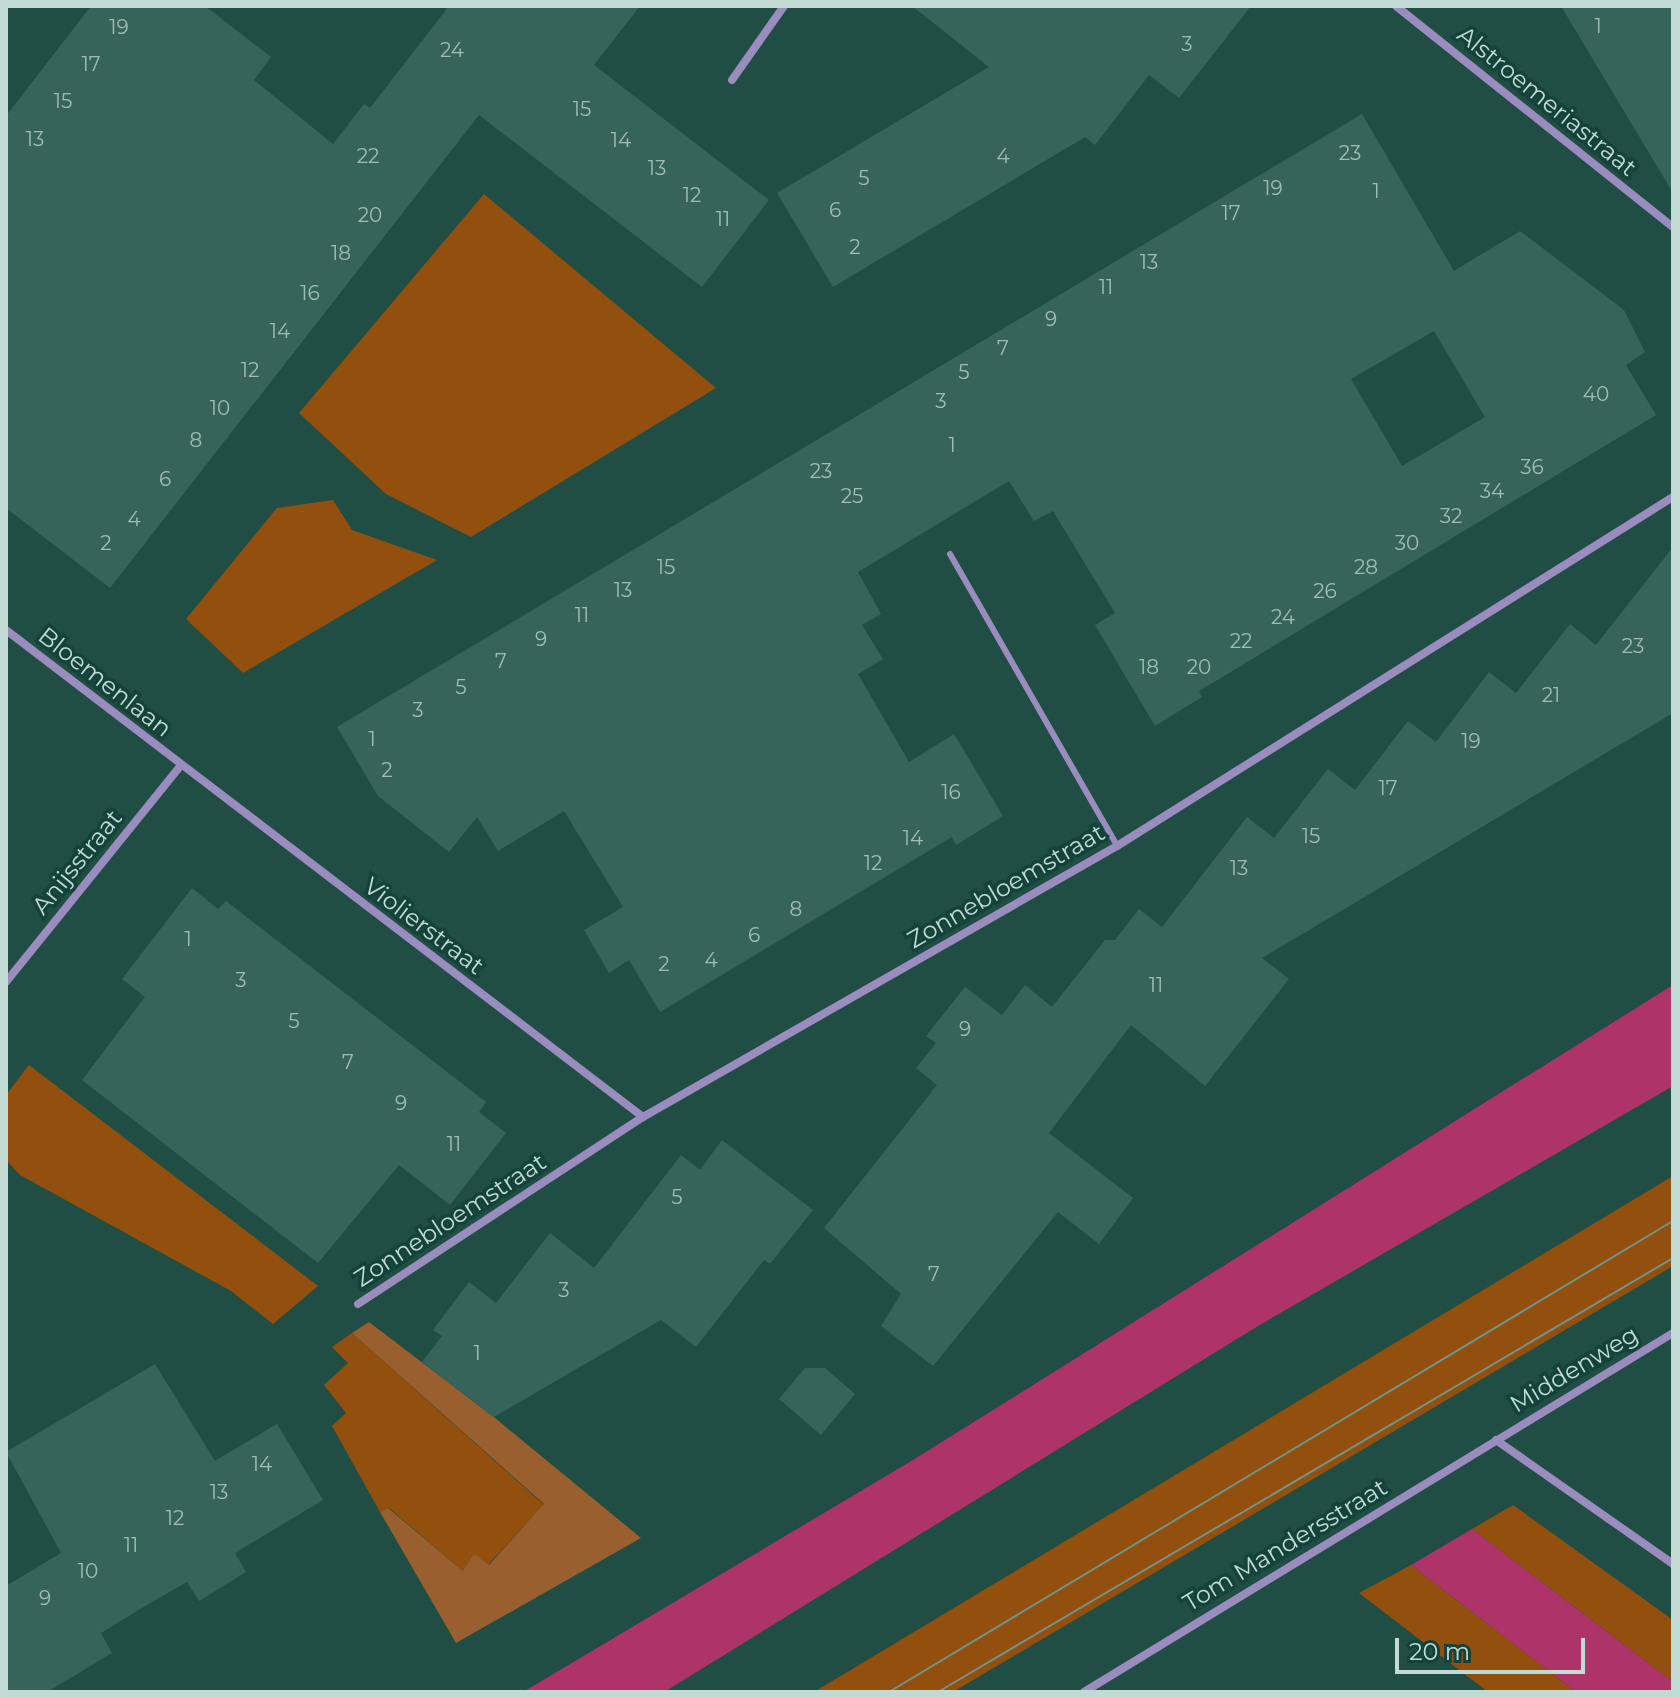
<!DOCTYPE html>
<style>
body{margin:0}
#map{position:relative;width:1679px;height:1698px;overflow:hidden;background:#204e44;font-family:Montserrat,sans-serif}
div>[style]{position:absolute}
.green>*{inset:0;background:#924f0d}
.forest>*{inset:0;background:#9a5f2e}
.water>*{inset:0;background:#ae3369}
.building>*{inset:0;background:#37645a}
.service>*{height:6px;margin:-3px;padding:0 3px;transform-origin:3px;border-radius:3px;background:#9b8cbf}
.minor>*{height:8px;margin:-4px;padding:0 4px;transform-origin:4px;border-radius:4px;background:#9b8cbf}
.tram>*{height:2px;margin:-1px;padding:0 1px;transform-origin:1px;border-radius:1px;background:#71948c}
span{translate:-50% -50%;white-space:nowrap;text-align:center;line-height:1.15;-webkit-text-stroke:7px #13433a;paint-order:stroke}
.number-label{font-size:20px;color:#9fbcb6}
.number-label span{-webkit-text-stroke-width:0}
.street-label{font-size:24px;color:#c2dad4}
.frame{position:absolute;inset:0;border:8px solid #c2dad4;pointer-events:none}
.scale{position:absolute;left:1395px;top:1638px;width:190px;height:36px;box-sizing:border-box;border:4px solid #c2dad4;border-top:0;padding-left:10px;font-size:24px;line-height:28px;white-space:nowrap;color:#c2dad4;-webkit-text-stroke:6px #13433a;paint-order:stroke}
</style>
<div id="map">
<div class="green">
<div style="clip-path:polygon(484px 194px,716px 388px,471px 537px,386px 494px,299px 413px)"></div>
<div style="clip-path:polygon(333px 500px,352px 530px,437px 560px,243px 673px,186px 619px,277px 508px)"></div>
<div style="clip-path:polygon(29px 1065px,318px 1286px,273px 1324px,231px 1291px,20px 1175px,6px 1160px,6px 1095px)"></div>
<div style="clip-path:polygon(1673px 1176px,1673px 1266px,953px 1692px,814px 1692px)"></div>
<div style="clip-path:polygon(352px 1333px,544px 1505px,488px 1565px,463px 1571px,389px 1508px,380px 1512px,332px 1426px,346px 1413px,324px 1385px,348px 1363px,332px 1347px)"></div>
<div style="clip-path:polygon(1513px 1505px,1673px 1620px,1673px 1682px,1472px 1529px)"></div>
<div style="clip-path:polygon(1411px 1565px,1576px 1692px,1488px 1692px,1359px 1593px)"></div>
</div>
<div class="forest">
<div style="clip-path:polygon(369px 1322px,495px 1418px,641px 1538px,456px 1643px,380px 1512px,388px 1508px,463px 1571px,474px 1554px,489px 1565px,544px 1504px,352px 1333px)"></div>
</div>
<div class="water">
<div style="clip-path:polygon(1673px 985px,1673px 1086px,1258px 1326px,664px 1692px,523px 1692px,913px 1460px)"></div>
<div style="clip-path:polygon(1472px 1529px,1673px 1682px,1673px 1692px,1576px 1692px,1411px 1565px)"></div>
</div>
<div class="building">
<div style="clip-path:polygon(91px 6px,205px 6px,271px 57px,254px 80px,333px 144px,364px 104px,370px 108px,449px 6px,640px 6px,594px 65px,769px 200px,702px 287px,479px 115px,110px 588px,6px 508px,6px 116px)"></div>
<div style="clip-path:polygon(912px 6px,1251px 6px,1179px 98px,1149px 75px,1095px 145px,1085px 137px,833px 287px,777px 193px,989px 67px)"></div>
<div style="clip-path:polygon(1561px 6px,1673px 6px,1673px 193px)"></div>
<div style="clip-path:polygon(evenodd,1362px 114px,1454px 271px,1520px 231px,1624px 310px,1645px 352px,1626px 365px,1656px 415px,1199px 691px,1202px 697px,1155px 726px,1095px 625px,1115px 613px,1053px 511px,1034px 521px,1009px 481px,858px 572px,881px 614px,862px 625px,883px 659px,858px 674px,909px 762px,954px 734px,1003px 816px,956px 845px,952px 837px,660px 1012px,629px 960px,609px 973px,584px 930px,623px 907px,564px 811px,498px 851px,477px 817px,449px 852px,378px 796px,337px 727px,1362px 114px,1434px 331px,1485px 417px,1402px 466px,1351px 379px,1434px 331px)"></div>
<div style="clip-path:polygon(1673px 547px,1673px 713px,1262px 958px,1289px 979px,1205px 1086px,1131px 1025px,1049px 1133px,1133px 1198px,1099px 1244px,1058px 1212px,933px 1366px,881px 1326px,901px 1294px,824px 1228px,937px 1085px,916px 1068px,936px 1043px,926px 1036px,965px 987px,1002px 1015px,1025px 985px,1052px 1007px,1105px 940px,1115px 940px,1139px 909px,1162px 927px,1247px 817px,1274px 838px,1328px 769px,1355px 790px,1408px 721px,1436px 742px,1489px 672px,1516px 693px,1570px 624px,1596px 645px)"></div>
<div style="clip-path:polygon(192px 888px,218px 909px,226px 901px,486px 1102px,479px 1112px,506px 1133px,450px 1205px,399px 1165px,318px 1263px,82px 1080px,145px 997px,122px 979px)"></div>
<div style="clip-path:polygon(722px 1140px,813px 1210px,770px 1264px,764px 1260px,696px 1347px,661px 1320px,494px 1417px,422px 1362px,442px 1336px,433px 1330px,469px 1282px,496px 1303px,550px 1233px,594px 1268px,681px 1155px,700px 1170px)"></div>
<div style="clip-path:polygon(155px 1364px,215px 1461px,277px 1424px,323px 1500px,235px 1553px,246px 1572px,199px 1601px,187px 1582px,145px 1606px,101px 1633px,112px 1653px,47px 1692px,6px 1692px,6px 1586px,61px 1553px,6px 1452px)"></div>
<div style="clip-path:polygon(805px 1368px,825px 1368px,855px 1394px,821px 1435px,779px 1399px)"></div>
</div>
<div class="service">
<div style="left:950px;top:554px;width:336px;rotate:60.2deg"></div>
</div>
<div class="minor">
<div style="left:1396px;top:6px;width:354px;rotate:38.6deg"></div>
<div style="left:732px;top:80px;width:90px;rotate:-54.9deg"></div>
<div style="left:6px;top:630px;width:802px;rotate:37.4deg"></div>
<div style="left:6px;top:982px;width:277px;rotate:-51.1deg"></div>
<div style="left:358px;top:1304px;width:341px;rotate:-33.3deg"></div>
<div style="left:643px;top:1117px;width:546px;rotate:-29.76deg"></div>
<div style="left:1117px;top:846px;width:656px;rotate:-32.12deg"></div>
<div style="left:1496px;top:1440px;width:216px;rotate:35deg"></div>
<div style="left:1084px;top:1692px;width:690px;rotate:-31.36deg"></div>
</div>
<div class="tram">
<div style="left:889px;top:1692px;width:915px;rotate:-31deg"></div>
<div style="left:938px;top:1692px;width:854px;rotate:-30.56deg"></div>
</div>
<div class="number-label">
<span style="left:1598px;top:26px">1</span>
<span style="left:119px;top:27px">19</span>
<span style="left:1187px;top:44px">3</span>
<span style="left:452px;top:50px">24</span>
<span style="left:91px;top:64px">17</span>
<span style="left:63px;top:101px">15</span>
<span style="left:582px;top:109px">15</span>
<span style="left:35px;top:139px">13</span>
<span style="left:621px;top:140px">14</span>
<span style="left:1350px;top:153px">23</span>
<span style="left:368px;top:156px">22</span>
<span style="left:1003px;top:156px">4</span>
<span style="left:657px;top:168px">13</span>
<span style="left:864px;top:178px">5</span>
<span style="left:1273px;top:188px">19</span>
<span style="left:1376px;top:191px">1</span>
<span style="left:692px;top:195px">12</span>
<span style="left:835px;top:210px">6</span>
<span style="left:1231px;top:213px">17</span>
<span style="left:370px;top:215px">20</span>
<span style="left:723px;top:219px">11</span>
<span style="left:855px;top:247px">2</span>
<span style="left:341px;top:253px">18</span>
<span style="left:1149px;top:262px">13</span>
<span style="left:1106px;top:287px">11</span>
<span style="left:310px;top:293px">16</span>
<span style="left:1051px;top:319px">9</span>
<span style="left:280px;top:331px">14</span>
<span style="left:1003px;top:348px">7</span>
<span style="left:250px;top:370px">12</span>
<span style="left:964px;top:372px">5</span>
<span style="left:1596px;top:394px">40</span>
<span style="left:941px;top:401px">3</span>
<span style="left:220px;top:408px">10</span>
<span style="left:196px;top:440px">8</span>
<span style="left:952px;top:445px">1</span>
<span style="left:1532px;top:467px">36</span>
<span style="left:821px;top:471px">23</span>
<span style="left:165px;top:479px">6</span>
<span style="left:1492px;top:491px">34</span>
<span style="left:852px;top:496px">25</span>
<span style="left:1451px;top:516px">32</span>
<span style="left:134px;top:519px">4</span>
<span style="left:106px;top:543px">2</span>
<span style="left:1407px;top:543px">30</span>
<span style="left:666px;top:567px">15</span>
<span style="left:1366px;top:567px">28</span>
<span style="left:623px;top:590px">13</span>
<span style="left:1325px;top:591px">26</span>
<span style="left:582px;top:615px">11</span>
<span style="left:1283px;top:617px">24</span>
<span style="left:541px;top:639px">9</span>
<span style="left:1241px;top:641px">22</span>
<span style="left:1633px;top:646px">23</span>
<span style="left:501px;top:661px">7</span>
<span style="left:1149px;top:667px">18</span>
<span style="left:1199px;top:667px">20</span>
<span style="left:461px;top:687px">5</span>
<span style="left:1551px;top:695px">21</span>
<span style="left:418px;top:710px">3</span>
<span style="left:372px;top:739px">1</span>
<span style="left:1471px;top:741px">19</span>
<span style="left:387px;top:770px">2</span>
<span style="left:1388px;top:788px">17</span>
<span style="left:951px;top:792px">16</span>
<span style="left:1311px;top:836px">15</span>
<span style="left:913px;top:838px">14</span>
<span style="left:873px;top:863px">12</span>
<span style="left:1239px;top:868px">13</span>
<span style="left:796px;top:909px">8</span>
<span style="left:754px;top:935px">6</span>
<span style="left:188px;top:939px">1</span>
<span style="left:711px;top:960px">4</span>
<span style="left:664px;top:964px">2</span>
<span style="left:241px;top:980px">3</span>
<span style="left:1156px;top:985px">11</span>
<span style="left:294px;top:1021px">5</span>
<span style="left:965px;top:1029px">9</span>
<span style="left:348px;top:1062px">7</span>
<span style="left:401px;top:1103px">9</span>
<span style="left:454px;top:1144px">11</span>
<span style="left:677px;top:1197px">5</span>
<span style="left:934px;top:1274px">7</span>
<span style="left:564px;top:1290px">3</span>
<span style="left:477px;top:1353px">1</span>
<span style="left:262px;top:1464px">14</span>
<span style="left:219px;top:1492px">13</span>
<span style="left:175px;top:1518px">12</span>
<span style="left:131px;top:1545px">11</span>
<span style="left:88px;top:1571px">10</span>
<span style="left:45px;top:1598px">9</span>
</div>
<div class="street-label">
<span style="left:1547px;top:101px;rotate:39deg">Alstroemeriastraat</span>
<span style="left:105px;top:682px;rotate:38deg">Bloemenlaan</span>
<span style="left:77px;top:862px;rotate:-51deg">Anijsstraat</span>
<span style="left:1006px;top:886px;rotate:-30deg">Zonnebloemstraat</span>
<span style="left:424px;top:926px;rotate:37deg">Violierstraat</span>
<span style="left:450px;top:1220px;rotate:-33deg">Zonnebloemstraat</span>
<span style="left:1574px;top:1369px;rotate:-31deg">Middenweg</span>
<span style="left:1285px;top:1545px;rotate:-31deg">Tom Mandersstraat</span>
</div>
<div class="frame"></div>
<div class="scale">20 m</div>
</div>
